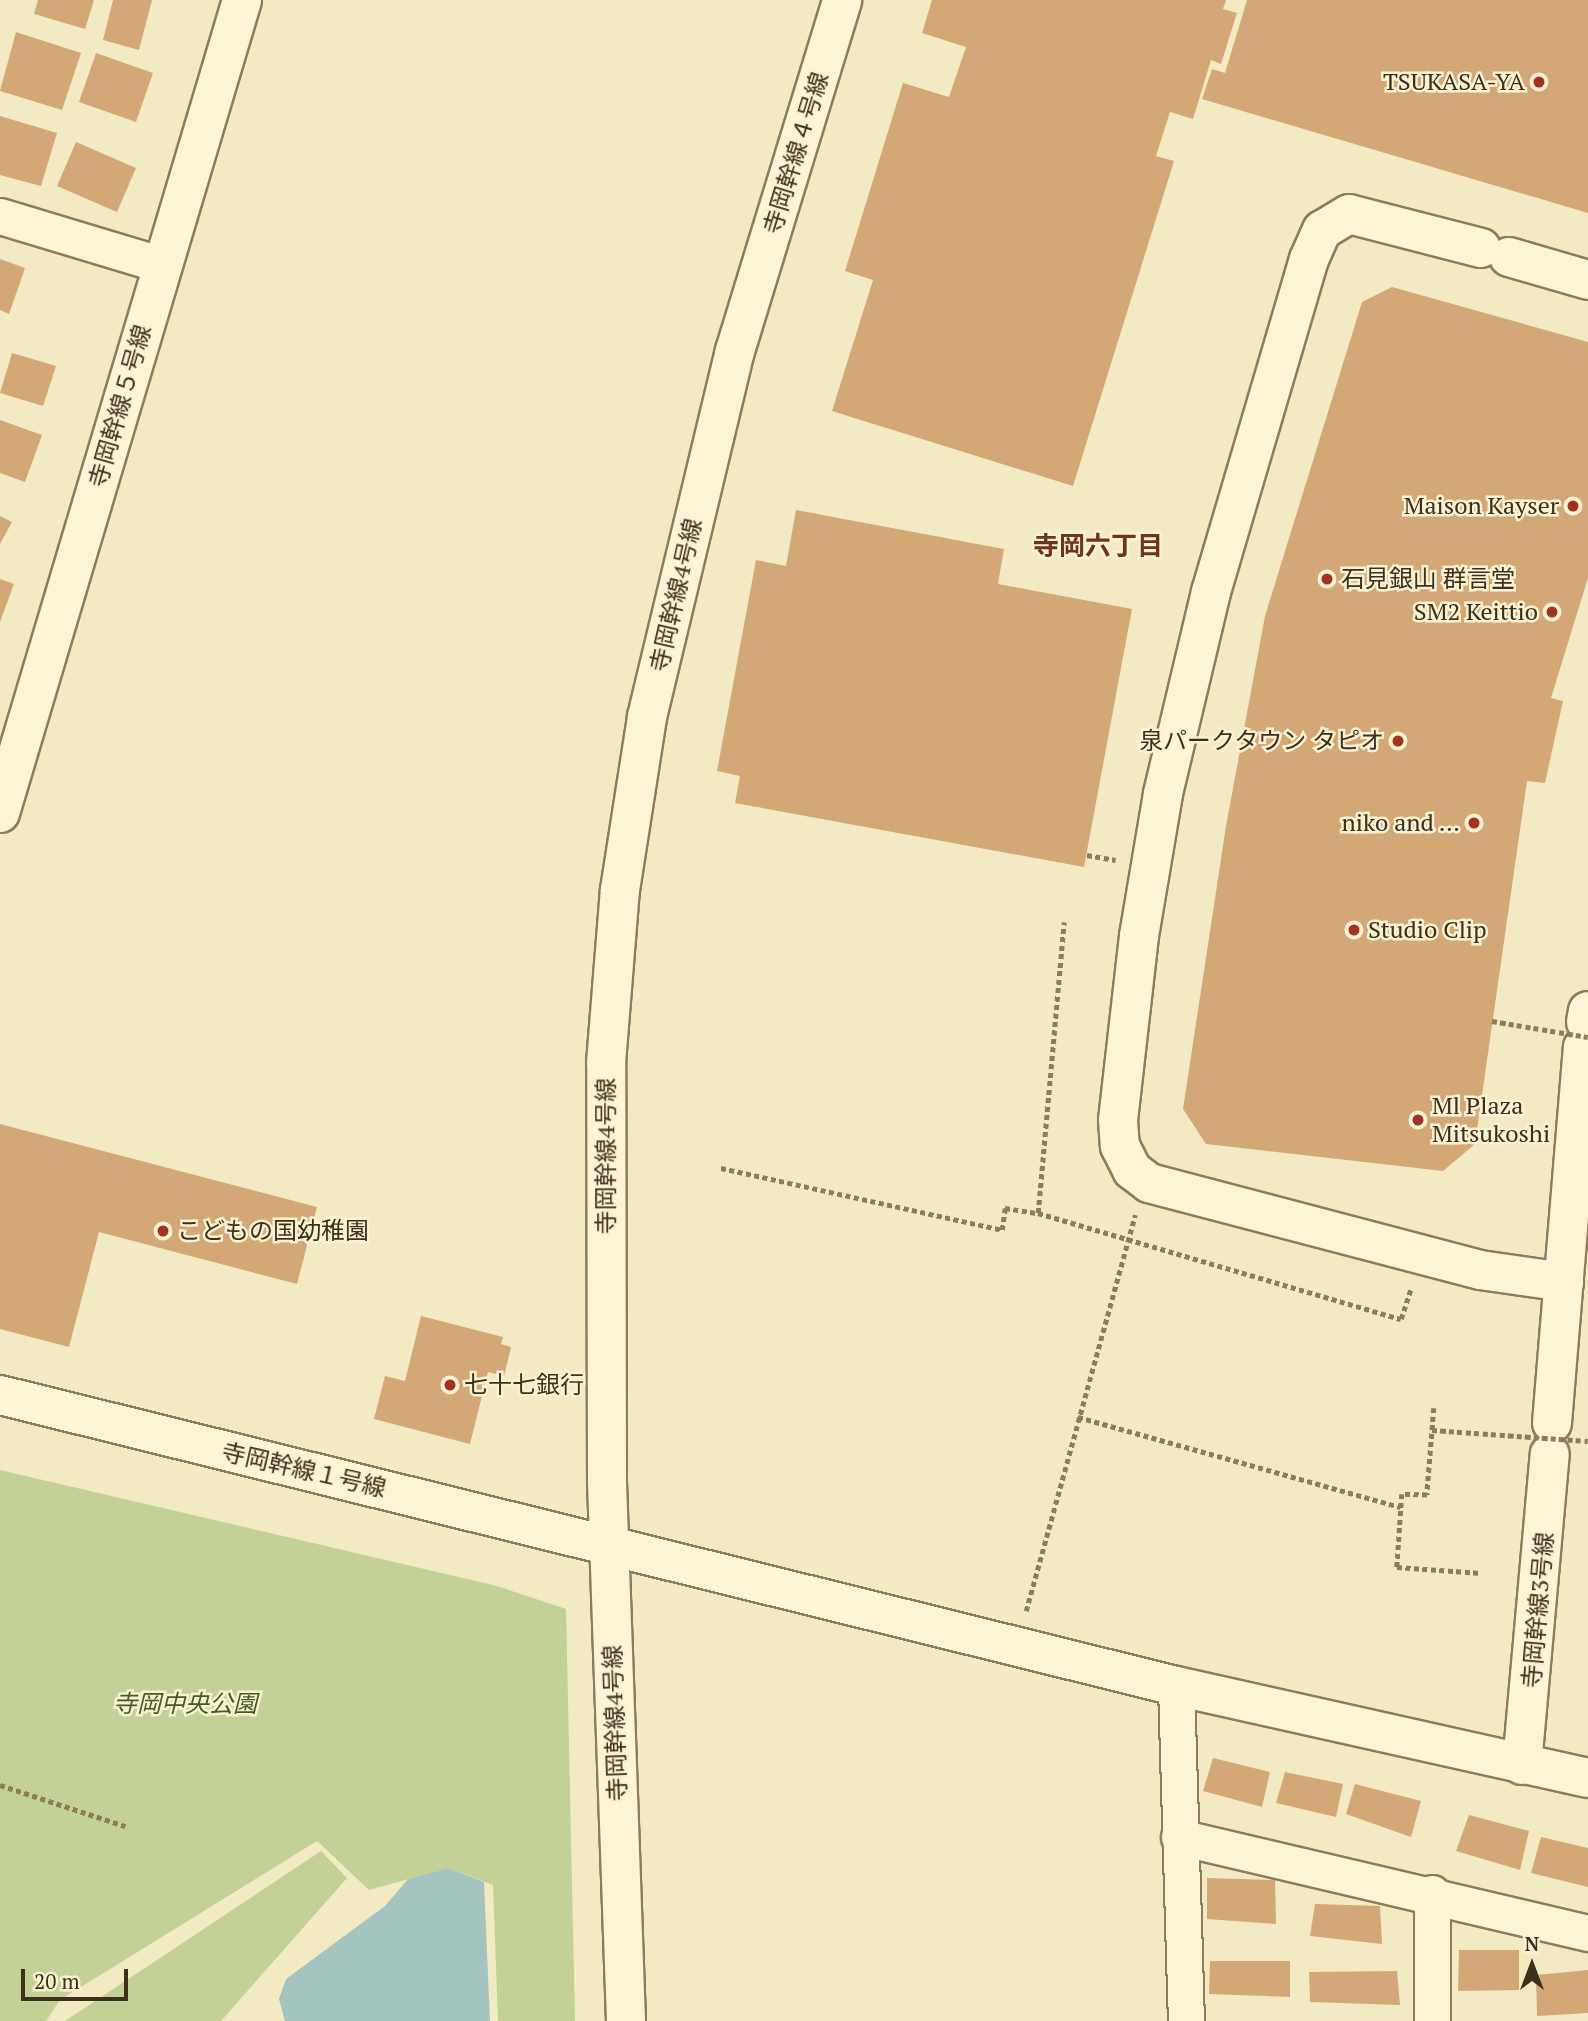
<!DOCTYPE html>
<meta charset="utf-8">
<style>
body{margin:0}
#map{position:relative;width:1588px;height:2021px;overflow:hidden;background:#f2eac3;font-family:"PT Serif","Noto Sans JP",serif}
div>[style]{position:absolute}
.green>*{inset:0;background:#c3d196}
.water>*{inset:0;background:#a5c4bf}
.building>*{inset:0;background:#d3a876}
.path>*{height:4.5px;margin-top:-2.25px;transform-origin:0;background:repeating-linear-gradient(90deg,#8e7b58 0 5px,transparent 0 8.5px)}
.roads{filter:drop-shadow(2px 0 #8e7b58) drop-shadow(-2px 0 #8e7b58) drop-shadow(0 2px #8e7b58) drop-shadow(0 -2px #8e7b58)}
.street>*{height:35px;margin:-17.5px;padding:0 17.5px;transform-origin:17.5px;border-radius:17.5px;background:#fbf5d7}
.secondary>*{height:38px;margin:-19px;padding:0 19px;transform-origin:19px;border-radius:19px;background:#fbf5d7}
.path-bridge>*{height:4.5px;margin-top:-2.25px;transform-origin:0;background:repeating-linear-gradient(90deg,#8e7b58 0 5px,transparent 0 8.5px)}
.dots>*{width:19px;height:19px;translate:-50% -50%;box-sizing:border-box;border:4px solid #f8f2d3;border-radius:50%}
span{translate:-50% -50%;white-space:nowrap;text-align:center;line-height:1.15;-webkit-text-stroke:5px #f8f2d3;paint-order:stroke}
.poi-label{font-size:24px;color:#3c301d}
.right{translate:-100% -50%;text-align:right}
.left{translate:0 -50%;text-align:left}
.street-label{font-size:24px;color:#3c301d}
.park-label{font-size:24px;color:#455b22;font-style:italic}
.neighbourhood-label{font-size:26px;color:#6d3519;font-weight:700}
.north{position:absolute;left:1497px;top:1930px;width:70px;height:70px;-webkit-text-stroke:5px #f8f2d3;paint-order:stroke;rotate:0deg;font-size:19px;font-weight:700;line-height:28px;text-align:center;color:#3c301d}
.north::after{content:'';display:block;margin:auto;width:24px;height:32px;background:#3c301d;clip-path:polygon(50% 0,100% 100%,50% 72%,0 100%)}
.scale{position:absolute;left:21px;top:1969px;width:107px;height:32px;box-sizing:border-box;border:4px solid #3c301d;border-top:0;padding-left:9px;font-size:21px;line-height:24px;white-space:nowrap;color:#3c301d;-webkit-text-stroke:5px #f8f2d3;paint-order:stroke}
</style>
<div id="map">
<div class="green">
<div style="clip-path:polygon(0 1470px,497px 1586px,566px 1609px,575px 2021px,498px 2021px,493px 1885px,448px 1868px,369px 1890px,317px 1841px,60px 2000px,46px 2021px,0 2021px)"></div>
<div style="clip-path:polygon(321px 1851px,347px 1878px,221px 2021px,65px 2021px)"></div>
</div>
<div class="water">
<div style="clip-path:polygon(448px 1868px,484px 1882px,490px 2021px,285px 2021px,279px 1999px,286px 1979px,385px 1906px,408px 1879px)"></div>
</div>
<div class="building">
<div style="clip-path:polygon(38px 0,94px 0,85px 29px,34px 14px)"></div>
<div style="clip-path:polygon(113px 0,152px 0,139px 50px,103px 40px)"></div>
<div style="clip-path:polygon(932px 0,1226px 0,1223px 9px,1237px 13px,1221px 64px,1211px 60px,1193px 119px,1170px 112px,1156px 156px,1174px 161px,1073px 486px,832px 411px,873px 280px,845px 271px,903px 83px,949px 97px,966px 47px,922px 33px)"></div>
<div style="clip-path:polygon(1247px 0,1588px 0,1588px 213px,1202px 99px,1212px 69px,1225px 73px)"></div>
<div style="clip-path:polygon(16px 32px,81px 53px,62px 110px,0 91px)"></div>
<div style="clip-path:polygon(96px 53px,153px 73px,136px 122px,79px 102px)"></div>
<div style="clip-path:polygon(0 116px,57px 133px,41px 186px,0 175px)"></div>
<div style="clip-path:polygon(76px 142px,136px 168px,117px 212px,57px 186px)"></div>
<div style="clip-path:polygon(0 259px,25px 268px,9px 314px,0 310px)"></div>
<div style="clip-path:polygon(1392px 287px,1588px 342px,1588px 578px,1551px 698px,1563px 701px,1545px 783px,1527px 781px,1475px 1144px,1443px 1171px,1206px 1144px,1183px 1109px,1226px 826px,1265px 616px,1362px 302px)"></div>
<div style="clip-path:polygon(12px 353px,56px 366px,43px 406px,0 393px)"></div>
<div style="clip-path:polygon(0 420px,42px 435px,25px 482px,0 473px)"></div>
<div style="clip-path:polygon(796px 510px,1004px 549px,998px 584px,1132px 609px,1084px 867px,735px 803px,740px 776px,717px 771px,756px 560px,786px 566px)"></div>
<div style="clip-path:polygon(0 516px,12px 522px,0 544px)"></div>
<div style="clip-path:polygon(0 579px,14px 584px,0 622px)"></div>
<div style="clip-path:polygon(0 1124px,317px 1207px,297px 1284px,99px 1232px,69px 1347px,0 1329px)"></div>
<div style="clip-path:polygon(421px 1316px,503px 1337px,501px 1344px,511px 1347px,504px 1376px,488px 1372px,470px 1444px,374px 1419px,385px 1376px,405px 1381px)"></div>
<div style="clip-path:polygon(1213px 1758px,1270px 1772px,1262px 1807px,1203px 1791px)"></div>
<div style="clip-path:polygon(1285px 1772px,1343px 1784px,1336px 1817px,1276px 1803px)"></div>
<div style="clip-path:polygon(1355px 1784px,1421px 1801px,1411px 1837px,1346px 1814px)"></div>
<div style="clip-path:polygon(1469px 1815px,1529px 1831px,1520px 1870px,1456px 1851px)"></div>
<div style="clip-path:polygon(1541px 1837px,1588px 1848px,1588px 1887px,1531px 1873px)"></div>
<div style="clip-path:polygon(1207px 1878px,1275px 1880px,1276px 1924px,1207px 1919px)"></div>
<div style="clip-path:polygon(1315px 1904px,1380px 1906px,1382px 1944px,1310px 1936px)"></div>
<div style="clip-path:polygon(1459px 1950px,1519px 1950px,1519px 1990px,1458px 1991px)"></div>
<div style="clip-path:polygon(1210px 1961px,1290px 1961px,1290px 1997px,1209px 1994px)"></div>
<div style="clip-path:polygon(1588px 1970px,1588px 2013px,1537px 2016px,1536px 1975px)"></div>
<div style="clip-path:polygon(1397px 1971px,1400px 2005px,1310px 2002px,1309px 1972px)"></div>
</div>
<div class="path">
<div style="left:1087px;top:855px;width:29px;rotate:10deg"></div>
<div style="left:721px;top:1168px;width:288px;rotate:12.4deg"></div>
<div style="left:1002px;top:1230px;width:22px;rotate:-82deg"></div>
<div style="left:1005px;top:1208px;width:33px;rotate:9deg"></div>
<div style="left:1038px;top:1213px;width:378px;rotate:16.3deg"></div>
<div style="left:1401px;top:1319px;width:33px;rotate:-72deg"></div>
<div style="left:1038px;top:1213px;width:292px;rotate:-84.9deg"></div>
<div style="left:1434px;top:1408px;width:87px;rotate:94.6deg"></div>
<div style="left:1427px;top:1495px;width:25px;rotate:-178deg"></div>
<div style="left:1402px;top:1494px;width:73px;rotate:93.9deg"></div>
<div style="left:1397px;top:1567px;width:84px;rotate:4.1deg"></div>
<div style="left:1078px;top:1417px;width:335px;rotate:15.6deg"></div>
<div style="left:1026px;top:1611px;width:411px;rotate:-74.6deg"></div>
<div style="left:0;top:1785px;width:132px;rotate:18.2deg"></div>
</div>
<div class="roads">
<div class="street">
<div style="left:0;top:216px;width:169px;rotate:16.8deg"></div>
<div style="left:1176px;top:1686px;width:335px;rotate:88.3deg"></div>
<div style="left:1179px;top:1837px;width:420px;rotate:13.2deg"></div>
<div style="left:1432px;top:1893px;width:128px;rotate:90deg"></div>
</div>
<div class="secondary">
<div style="left:1481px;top:248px;width:136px;rotate:-165.6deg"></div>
<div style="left:1349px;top:214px;width:31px;rotate:149deg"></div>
<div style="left:1322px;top:230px;width:32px;rotate:114deg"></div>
<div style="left:1309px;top:259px;width:347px;rotate:106.4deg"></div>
<div style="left:1211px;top:592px;width:208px;rotate:103.4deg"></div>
<div style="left:1163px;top:794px;width:144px;rotate:99.6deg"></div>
<div style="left:1139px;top:936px;width:185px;rotate:96.5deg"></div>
<div style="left:1118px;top:1120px;width:26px;rotate:86deg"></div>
<div style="left:1120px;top:1146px;width:27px;rotate:63deg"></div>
<div style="left:1132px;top:1170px;width:21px;rotate:37deg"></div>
<div style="left:1149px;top:1183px;width:342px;rotate:14.7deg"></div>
<div style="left:1480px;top:1270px;width:85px;rotate:8.1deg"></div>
<div style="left:1509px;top:257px;width:82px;rotate:16.2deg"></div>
<div style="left:0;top:813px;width:848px;rotate:-73.42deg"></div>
<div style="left:1586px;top:1022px;width:11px;rotate:-80deg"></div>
<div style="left:0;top:1395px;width:1211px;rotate:13.9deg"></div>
<div style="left:1176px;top:1686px;width:422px;rotate:12.6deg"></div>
<div style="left:1552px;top:1423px;width:377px;rotate:-85.3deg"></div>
<div style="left:1522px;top:1765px;width:312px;rotate:-84.9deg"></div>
<div style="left:626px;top:2021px;width:539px;rotate:-92.02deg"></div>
<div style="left:607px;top:1482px;width:419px;rotate:-90.1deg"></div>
<div style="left:606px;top:1063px;width:174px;rotate:-85.4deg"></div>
<div style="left:620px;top:890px;width:175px;rotate:-81.1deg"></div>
<div style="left:647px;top:717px;width:376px;rotate:-76.5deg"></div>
<div style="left:735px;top:351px;width:367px;rotate:-73deg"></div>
</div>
</div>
<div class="path-bridge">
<div style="left:1492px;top:1021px;width:97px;rotate:9.5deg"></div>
<div style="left:1432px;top:1430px;width:156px;rotate:4deg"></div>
</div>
<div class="dots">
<div style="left:1539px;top:82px;background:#a23223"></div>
<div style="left:1573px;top:506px;background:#a23223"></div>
<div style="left:1327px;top:579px;background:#a23223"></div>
<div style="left:1552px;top:612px;background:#a23223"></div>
<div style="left:1398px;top:741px;background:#a23223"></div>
<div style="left:1474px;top:823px;background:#a23223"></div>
<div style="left:1354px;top:930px;background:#a23223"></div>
<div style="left:1418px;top:1120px;background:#a23223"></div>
<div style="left:163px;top:1231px;background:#a23223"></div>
<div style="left:450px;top:1385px;background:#a23223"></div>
</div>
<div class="poi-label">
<span class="right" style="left:1525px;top:82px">TSUKASA-YA</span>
<span class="right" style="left:1559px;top:506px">Maison Kayser</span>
<span class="left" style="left:1341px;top:579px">石見銀山 群言堂</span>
<span class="right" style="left:1538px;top:612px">SM2 Keittio</span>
<span class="right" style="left:1384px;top:741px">泉パークタウン タピオ</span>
<span class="right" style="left:1460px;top:823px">niko and ...</span>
<span class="left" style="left:1368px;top:930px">Studio Clip</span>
<span class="left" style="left:1432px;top:1120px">Ml Plaza<br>Mitsukoshi</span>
<span class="left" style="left:177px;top:1231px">こどもの国幼稚園</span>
<span class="left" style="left:464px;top:1385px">七十七銀行</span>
</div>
<div class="street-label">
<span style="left:796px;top:153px;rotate:-73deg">寺岡幹線４号線</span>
<span style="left:120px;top:406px;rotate:-74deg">寺岡幹線５号線</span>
<span style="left:676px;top:595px;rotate:-77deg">寺岡幹線4号線</span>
<span style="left:606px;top:1156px;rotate:-90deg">寺岡幹線4号線</span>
<span style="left:304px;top:1470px;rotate:13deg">寺岡幹線１号線</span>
<span style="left:1538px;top:1610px;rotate:-85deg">寺岡幹線3号線</span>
<span style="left:615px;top:1723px;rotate:-92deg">寺岡幹線4号線</span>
</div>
<div class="park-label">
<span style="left:185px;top:1704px">寺岡中央公園</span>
</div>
<div class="neighbourhood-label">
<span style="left:1098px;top:546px">寺岡六丁目</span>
</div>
<div class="north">N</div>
<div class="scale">20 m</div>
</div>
